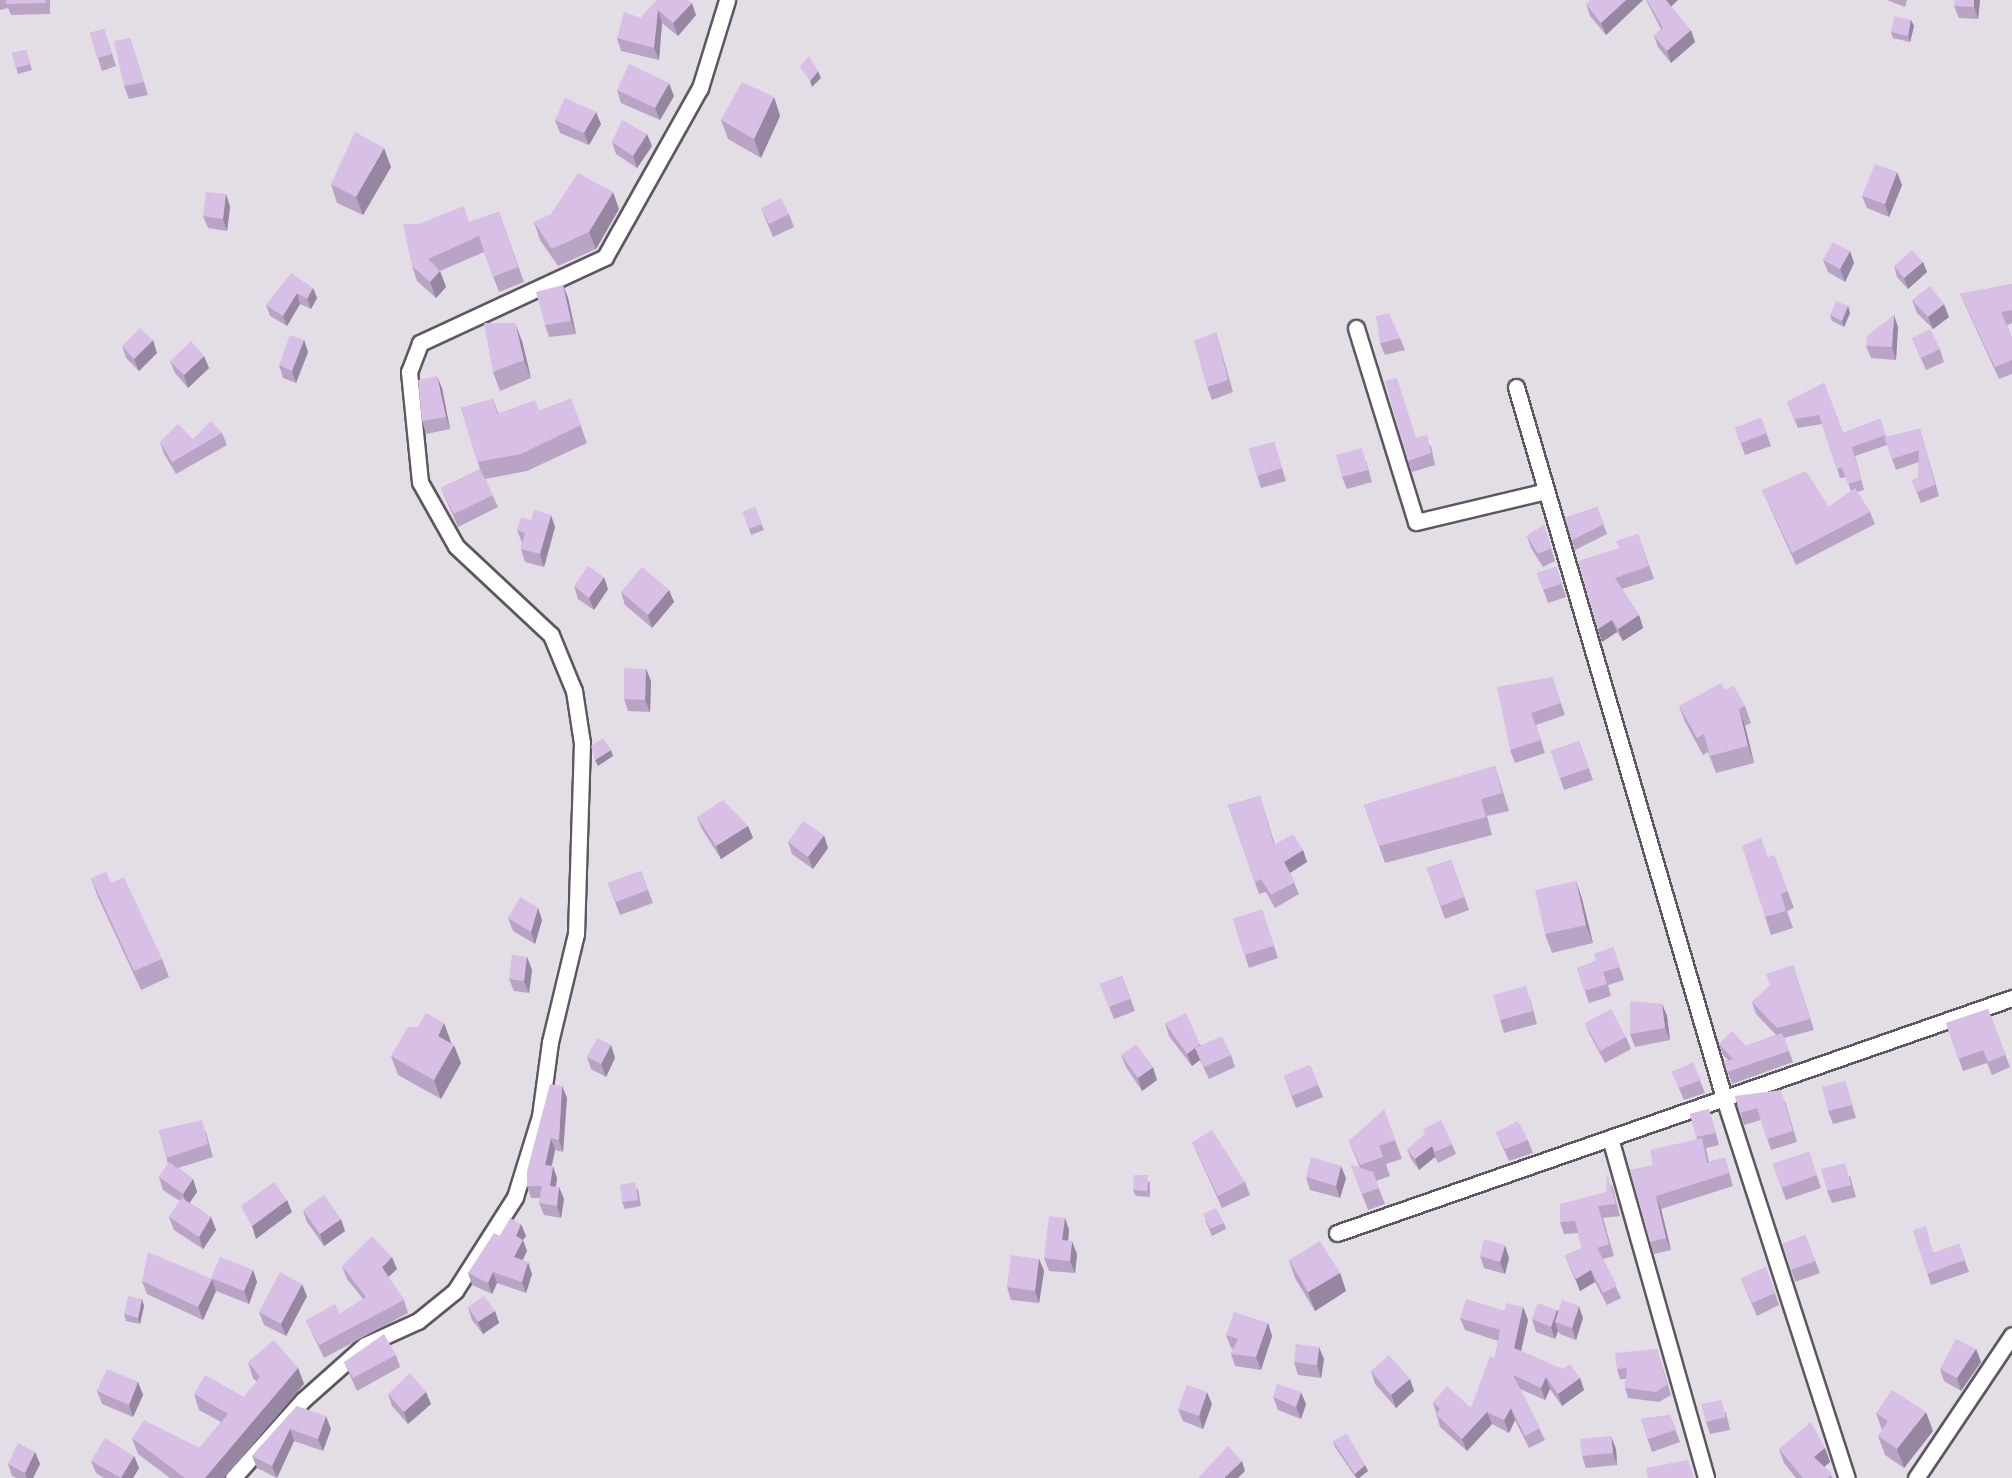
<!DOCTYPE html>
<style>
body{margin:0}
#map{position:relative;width:2012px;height:1478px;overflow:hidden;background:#e3dde6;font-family:"Fira Sans Condensed",sans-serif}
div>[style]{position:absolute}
.roads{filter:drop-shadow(2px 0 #5d585f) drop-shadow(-2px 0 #5d585f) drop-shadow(0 2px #5d585f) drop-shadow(0 -2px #5d585f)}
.minor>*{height:15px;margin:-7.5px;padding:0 7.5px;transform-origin:7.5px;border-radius:7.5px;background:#fff}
.wall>*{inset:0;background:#baa4c6}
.shaded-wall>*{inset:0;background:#9786a1}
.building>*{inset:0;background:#d8bfe6}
span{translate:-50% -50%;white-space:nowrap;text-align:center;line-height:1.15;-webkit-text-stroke:8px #f0eaf3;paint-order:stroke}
</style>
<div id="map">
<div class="roads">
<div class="minor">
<div style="left:1356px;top:328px;width:203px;rotate:72.8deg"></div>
<div style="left:1416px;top:522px;width:134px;rotate:-13.4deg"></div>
<div style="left:1516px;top:387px;width:741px;rotate:73.69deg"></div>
<div style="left:1724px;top:1098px;width:399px;rotate:72.1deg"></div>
<div style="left:1610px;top:1138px;width:353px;rotate:74.2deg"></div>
<div style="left:1337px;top:1233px;width:715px;rotate:-19.2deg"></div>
<div style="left:233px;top:1478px;width:105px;rotate:-48.1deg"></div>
<div style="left:303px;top:1400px;width:83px;rotate:-41.6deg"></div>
<div style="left:365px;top:1345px;width:58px;rotate:-24.4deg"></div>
<div style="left:418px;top:1321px;width:48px;rotate:-39deg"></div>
<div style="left:455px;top:1291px;width:112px;rotate:-57.4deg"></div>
<div style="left:515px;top:1197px;width:85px;rotate:-72.8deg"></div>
<div style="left:540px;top:1116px;width:75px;rotate:-82.3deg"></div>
<div style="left:550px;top:1042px;width:111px;rotate:-76.5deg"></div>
<div style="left:576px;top:934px;width:191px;rotate:-88.2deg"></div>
<div style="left:582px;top:743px;width:53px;rotate:-98.7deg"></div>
<div style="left:574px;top:691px;width:61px;rotate:-112.3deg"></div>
<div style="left:551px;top:635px;width:130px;rotate:-136.9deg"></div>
<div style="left:456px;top:546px;width:73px;rotate:-119.4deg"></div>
<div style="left:420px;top:482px;width:111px;rotate:-95.7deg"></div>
<div style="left:409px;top:372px;width:31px;rotate:-69deg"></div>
<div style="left:420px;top:343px;width:204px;rotate:-24.9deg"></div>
<div style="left:605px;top:257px;width:194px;rotate:-60.7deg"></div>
<div style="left:700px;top:88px;width:92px;rotate:-72.9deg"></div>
<div style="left:1916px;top:1478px;width:172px;rotate:-56.1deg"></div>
</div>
</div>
<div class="wall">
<div style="clip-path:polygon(0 0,50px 0,50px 14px,11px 15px,8px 8px,0 10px)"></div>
<div style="clip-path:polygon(657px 0,696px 15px,678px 36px,662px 23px,659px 60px,621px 51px,617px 38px,641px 18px)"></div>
<div style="clip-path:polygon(1643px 0,1606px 35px,1590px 16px,1586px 4px)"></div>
<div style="clip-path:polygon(1646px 0,1671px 7px,1695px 42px,1671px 63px,1658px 47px,1654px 36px,1661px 29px)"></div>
<div style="clip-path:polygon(1887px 0,1907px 0,1905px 7px)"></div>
<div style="clip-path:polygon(1980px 0,1978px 19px,1959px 18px,1954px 6px)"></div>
<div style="clip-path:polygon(1911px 20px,1914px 26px,1910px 42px,1893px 38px,1891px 32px)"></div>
<div style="clip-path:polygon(104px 29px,116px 66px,102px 71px,90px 33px)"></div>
<div style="clip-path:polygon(130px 38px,148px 95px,129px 99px,124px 86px)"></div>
<div style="clip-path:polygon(26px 50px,32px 70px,18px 74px,12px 53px)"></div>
<div style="clip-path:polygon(617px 90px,674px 96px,660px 120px,621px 103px)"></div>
<div style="clip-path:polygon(774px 97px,780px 116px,761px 158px,728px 139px,721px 120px)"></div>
<div style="clip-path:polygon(555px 120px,601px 124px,589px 145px,560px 133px)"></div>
<div style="clip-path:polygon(612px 142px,652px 146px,637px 168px,616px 154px)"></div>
<div style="clip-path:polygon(391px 167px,363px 215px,337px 203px,331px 184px)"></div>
<div style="clip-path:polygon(1902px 185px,1889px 217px,1867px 208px,1862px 196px)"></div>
<div style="clip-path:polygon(226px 194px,230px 207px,227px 231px,208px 228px,203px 216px)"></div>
<div style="clip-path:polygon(761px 208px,789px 214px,794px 227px,773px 237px)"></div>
<div style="clip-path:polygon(619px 209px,596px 249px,558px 266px,540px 240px,534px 222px)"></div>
<div style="clip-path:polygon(499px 212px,524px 282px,499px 292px,484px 252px,440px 271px,446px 287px,436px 298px,417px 281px,412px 266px,419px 224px,470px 222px)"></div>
<div style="clip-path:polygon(1823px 260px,1854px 263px,1845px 282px,1828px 272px)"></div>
<div style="clip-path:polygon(1923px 262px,1927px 272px,1908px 289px,1897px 277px,1894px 266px)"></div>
<div style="clip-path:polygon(2012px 284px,2012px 323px,2007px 325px,2012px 338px,2012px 374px,1999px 379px,1960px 294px)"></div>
<div style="clip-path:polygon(563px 285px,568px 298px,576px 334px,549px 337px,545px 325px)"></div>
<div style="clip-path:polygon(313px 288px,317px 298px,311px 309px,300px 304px,287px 326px,270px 316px,266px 305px)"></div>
<div style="clip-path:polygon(1912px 300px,1949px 317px,1933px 329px,1917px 313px)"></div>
<div style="clip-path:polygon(1848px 306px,1850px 313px,1844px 327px,1832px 321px,1830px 315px)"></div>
<div style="clip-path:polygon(1898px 327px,1896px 360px,1871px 358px,1866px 346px)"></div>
<div style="clip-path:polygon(1216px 332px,1233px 392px,1212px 400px,1207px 387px)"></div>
<div style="clip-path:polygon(1400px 338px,1405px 350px,1385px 355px,1380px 343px)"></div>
<div style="clip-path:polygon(1912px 338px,1940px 349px,1944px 362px,1926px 370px)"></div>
<div style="clip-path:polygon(304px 340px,308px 352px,296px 383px,283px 378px,279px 365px)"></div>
<div style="clip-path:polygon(522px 341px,531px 378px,500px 391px,493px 372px)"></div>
<div style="clip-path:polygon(122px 346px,157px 353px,139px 371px,126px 358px)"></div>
<div style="clip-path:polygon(170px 361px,209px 368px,188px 388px,175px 373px)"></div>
<div style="clip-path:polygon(1824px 383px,1843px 433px,1880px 419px,1886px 437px,1920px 429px,1939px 496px,1921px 503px,1912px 480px,1918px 478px,1919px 462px,1896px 470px,1887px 445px,1855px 456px,1864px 490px,1857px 492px,1870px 512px,1875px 524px,1796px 565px,1762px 490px,1829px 507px,1851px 491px,1846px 477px,1840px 478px,1822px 424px,1798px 428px,1787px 402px)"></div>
<div style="clip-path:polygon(442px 388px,450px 429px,426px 434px,422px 421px)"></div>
<div style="clip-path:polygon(493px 399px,498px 413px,539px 411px,571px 399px,587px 443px,527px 471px,485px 479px,498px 507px,458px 527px,441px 488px,480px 469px,461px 408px)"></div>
<div style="clip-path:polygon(1761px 418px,1771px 446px,1745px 455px,1735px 428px)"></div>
<div style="clip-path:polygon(222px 433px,227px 445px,176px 474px,164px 454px,160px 442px,193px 439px)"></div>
<div style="clip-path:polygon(1417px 438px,1431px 446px,1435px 465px,1412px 472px,1408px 461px)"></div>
<div style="clip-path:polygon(1274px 442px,1286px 481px,1261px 488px,1249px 449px)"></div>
<div style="clip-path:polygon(1366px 461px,1372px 482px,1347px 489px,1342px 477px)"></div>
<div style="clip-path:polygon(755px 507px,764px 530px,751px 535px,743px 512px)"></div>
<div style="clip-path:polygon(1597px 507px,1607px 534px,1575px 550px,1565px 518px)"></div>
<div style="clip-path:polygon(1544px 525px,1555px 561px,1543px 567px,1531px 548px,1527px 536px)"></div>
<div style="clip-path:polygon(555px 527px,544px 567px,525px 562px,521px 549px,522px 543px,517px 530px)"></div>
<div style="clip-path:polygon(1638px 534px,1654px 579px,1622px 589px,1639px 615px,1643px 628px,1623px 641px,1617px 632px,1602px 642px,1598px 629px,1619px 548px)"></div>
<div style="clip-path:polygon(1556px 567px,1566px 597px,1548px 603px,1537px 573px)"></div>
<div style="clip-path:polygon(574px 586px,608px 589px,594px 610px,578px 599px)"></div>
<div style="clip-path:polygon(669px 590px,674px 602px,652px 628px,625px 605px,621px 592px)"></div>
<div style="clip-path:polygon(646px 669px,651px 681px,650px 712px,628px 711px,624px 699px)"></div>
<div style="clip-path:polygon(1552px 677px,1565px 715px,1536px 725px,1545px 753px,1515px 763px,1510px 750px)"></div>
<div style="clip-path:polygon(1725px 690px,1745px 706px,1751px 723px,1745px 726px,1754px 763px,1716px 773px,1708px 752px,1703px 755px,1685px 722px,1679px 706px)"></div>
<div style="clip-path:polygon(1579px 741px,1593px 780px,1564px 790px,1551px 751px)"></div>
<div style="clip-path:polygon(1495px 766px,1509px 811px,1487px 816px,1492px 835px,1385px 863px,1364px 805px)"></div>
<div style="clip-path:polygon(1260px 796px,1275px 845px,1303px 850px,1307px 862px,1290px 873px,1299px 894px,1275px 908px,1266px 892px,1259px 894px,1228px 805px)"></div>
<div style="clip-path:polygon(697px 817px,748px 826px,753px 838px,721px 859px,702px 829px)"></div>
<div style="clip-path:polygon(788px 842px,828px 848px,813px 869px,792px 854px)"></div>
<div style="clip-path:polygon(1774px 855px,1794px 908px,1787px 911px,1793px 928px,1771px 935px,1765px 917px)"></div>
<div style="clip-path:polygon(1451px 860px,1469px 910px,1445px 919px,1427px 868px)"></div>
<div style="clip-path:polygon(641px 871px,653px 903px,620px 915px,608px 883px)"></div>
<div style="clip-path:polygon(91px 878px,111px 883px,162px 959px,169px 977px,141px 990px,98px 897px)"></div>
<div style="clip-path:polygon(1576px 881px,1582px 899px,1593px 943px,1552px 953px,1545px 934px)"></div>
<div style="clip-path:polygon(538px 908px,542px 920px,535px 944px,513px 931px,508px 918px)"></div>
<div style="clip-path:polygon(1262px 910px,1278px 958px,1249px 968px,1233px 919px)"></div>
<div style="clip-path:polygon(1613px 947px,1624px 980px,1608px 985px,1611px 996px,1589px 1003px,1577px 968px,1596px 961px)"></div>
<div style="clip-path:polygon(527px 957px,532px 970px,529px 993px,514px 991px,509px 979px)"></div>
<div style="clip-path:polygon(1793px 965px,1814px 1030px,1784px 1038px,1793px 1062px,1732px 1084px,1724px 1062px,1728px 1060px,1723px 1055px,1719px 1044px,1746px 1046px,1776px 1035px,1756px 1014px,1752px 1002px)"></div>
<div style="clip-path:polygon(1122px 976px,1135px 1011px,1114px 1019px,1100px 984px)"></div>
<div style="clip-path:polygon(1530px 998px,1537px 1024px,1504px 1033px,1500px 1020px)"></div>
<div style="clip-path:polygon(1662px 1004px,1667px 1016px,1670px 1040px,1635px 1047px,1630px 1034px)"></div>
<div style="clip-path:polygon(1988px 1009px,2010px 1067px,1992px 1075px,1987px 1063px,1963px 1071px,1946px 1023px)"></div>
<div style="clip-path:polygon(1165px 1023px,1201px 1045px,1231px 1055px,1235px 1067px,1209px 1079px,1200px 1060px,1192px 1066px,1169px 1036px)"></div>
<div style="clip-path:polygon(1585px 1023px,1626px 1037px,1631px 1049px,1605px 1063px,1590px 1035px)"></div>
<div style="clip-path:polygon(451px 1042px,461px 1063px,441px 1099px,398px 1075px,391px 1056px)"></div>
<div style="clip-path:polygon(611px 1045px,615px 1058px,606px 1077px,591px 1069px,587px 1057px)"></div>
<div style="clip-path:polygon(1121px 1055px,1157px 1080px,1142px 1091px,1126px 1067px)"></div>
<div style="clip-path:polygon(1693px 1063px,1705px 1093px,1684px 1100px,1672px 1072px)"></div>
<div style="clip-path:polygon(1310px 1065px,1323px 1097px,1296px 1108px,1284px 1076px)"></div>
<div style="clip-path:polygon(1845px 1081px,1856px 1118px,1833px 1124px,1828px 1111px)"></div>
<div style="clip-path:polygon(562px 1086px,567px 1098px,563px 1152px,555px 1150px,552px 1166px,557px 1178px,556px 1187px,559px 1187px,564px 1199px,561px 1218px,544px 1215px,539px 1203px,540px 1198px,531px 1198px,527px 1186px)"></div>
<div style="clip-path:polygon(1735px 1096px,1785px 1101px,1797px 1142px,1771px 1150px,1761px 1120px,1744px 1125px)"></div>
<div style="clip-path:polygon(1709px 1109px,1719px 1145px,1706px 1148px,1709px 1162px,1725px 1158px,1733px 1186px,1661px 1209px,1671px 1250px,1654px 1254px,1650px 1242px,1653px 1165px,1697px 1139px,1690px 1114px)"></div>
<div style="clip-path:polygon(1384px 1110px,1402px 1159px,1386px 1164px,1390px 1176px,1376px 1181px,1385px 1204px,1368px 1210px,1351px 1165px,1360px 1168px,1349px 1141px)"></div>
<div style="clip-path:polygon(159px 1130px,206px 1132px,213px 1157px,178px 1168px,193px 1179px,197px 1192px,190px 1203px,211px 1217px,216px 1230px,203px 1249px,174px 1230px,169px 1217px,180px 1201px,163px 1190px,159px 1177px,168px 1164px)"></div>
<div style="clip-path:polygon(1496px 1132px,1528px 1140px,1533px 1153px,1509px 1161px)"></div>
<div style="clip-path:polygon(1192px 1142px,1245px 1182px,1250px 1195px,1222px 1208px)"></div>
<div style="clip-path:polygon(1452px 1144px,1456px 1154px,1438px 1163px,1435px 1157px,1419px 1170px,1411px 1159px,1407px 1149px)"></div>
<div style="clip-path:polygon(1809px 1152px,1821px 1188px,1786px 1200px,1773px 1164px)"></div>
<div style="clip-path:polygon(1850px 1176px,1856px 1197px,1832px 1203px,1827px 1191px)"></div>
<div style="clip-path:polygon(1306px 1177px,1346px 1178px,1340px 1198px,1310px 1190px)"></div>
<div style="clip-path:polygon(1150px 1181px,1150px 1197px,1136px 1196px,1133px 1190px)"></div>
<div style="clip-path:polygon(1612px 1185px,1620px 1216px,1603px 1218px,1614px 1256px,1603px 1259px,1621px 1298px,1607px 1305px,1595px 1282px,1580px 1291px,1565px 1256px,1582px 1248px,1578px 1233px,1564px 1234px,1560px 1222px,1606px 1192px)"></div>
<div style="clip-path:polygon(638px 1188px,641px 1206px,625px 1209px,622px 1202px)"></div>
<div style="clip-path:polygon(303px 1210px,345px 1231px,324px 1246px,307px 1222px)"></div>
<div style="clip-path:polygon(1065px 1218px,1069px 1230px,1068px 1241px,1077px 1254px,1075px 1273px,1049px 1271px,1044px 1258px)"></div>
<div style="clip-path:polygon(1205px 1220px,1224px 1223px,1226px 1229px,1212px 1236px)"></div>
<div style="clip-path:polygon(521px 1224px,526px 1236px,523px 1240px,527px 1251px,523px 1260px,532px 1274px,526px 1293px,497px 1283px,492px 1294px,472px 1285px,468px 1273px,500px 1236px)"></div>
<div style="clip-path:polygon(1913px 1230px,1934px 1253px,1959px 1244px,1969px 1272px,1931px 1285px)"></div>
<div style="clip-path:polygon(1805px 1235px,1820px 1273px,1795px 1282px,1783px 1244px)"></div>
<div style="clip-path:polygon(1480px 1256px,1509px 1258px,1505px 1274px,1484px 1268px)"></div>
<div style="clip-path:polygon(1039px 1259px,1044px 1271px,1039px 1303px,1011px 1300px,1007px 1287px)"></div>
<div style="clip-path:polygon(1289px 1260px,1340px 1273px,1346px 1291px,1315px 1311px,1295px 1278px)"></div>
<div style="clip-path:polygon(342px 1266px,397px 1269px,388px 1277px,404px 1300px,408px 1313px,324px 1358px,306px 1320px,340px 1314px,363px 1299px,347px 1279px)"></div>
<div style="clip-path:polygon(1766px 1267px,1779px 1305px,1757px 1316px,1741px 1279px)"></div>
<div style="clip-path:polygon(253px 1270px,257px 1282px,249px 1304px,216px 1291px,203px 1320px,147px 1294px,142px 1281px,211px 1279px)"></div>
<div style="clip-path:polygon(307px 1296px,286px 1336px,264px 1325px,259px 1312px)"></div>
<div style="clip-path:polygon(142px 1299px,144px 1306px,140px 1324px,126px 1321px,124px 1314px)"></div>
<div style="clip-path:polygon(468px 1307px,495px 1311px,499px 1323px,483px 1334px,472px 1320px)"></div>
<div style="clip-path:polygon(1523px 1307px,1528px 1320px,1521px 1351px,1580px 1378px,1584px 1390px,1562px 1406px,1550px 1389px,1545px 1400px,1520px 1389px,1545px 1440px,1529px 1448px,1515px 1420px,1509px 1433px,1492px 1424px,1467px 1451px,1440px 1427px,1433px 1402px,1471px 1408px,1495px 1358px,1498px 1341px,1465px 1330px,1460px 1318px)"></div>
<div style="clip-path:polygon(1557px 1310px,1583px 1318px,1576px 1340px,1560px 1334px,1558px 1331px,1555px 1339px,1536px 1332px,1532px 1319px)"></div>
<div style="clip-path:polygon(1268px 1323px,1272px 1336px,1261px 1370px,1235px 1366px,1231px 1354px,1233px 1349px,1231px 1348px,1226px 1335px)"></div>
<div style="clip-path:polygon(1657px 1349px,1671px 1395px,1659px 1402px,1628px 1398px,1625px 1388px,1626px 1379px,1620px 1379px,1617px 1369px)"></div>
<div style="clip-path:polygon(1976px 1349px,1981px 1362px,1961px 1391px,1944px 1381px,1940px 1369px)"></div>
<div style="clip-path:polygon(396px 1355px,400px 1367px,357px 1391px,344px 1362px)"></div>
<div style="clip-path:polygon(1324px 1359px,1321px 1378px,1298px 1375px,1294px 1362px)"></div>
<div style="clip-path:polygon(248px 1362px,298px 1368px,304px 1384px,224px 1478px,170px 1478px,138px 1454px,132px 1438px,200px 1448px,221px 1422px,199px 1410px,194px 1394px,244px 1397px,257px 1382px,253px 1378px)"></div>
<div style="clip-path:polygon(1371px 1371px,1410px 1379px,1414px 1391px,1396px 1408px,1375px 1384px)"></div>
<div style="clip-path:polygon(138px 1382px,143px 1395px,133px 1417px,102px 1404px,97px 1391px)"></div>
<div style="clip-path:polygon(388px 1394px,431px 1404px,408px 1424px,392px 1406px)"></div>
<div style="clip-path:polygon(1273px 1397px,1306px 1404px,1301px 1419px,1278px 1410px)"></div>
<div style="clip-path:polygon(1212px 1404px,1203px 1429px,1183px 1421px,1178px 1409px)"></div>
<div style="clip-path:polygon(297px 1406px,331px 1429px,323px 1451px,294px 1441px,277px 1478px,257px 1468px,252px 1456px)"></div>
<div style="clip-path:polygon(1726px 1412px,1730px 1430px,1710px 1434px,1706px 1422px)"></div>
<div style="clip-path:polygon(1876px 1413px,1933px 1431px,1904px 1468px,1885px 1455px,1878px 1436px,1882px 1430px)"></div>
<div style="clip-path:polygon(1670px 1415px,1680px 1442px,1652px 1452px,1641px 1419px)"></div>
<div style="clip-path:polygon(1333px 1441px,1368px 1471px,1359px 1478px,1356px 1478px,1335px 1447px)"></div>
<div style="clip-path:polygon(1825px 1448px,1830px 1462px,1824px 1467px,1833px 1478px,1796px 1478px,1784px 1463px,1779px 1449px)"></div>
<div style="clip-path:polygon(1616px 1449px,1617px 1465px,1586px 1468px,1582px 1456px)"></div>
<div style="clip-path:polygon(35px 1452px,40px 1464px,33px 1478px,16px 1478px,12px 1476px,8px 1464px)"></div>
<div style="clip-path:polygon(134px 1456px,139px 1468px,133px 1478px,104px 1478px,96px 1473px,91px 1461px)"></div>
</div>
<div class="shaded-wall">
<div style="clip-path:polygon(1626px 0,1643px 0,1606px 35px,1601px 23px)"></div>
<div style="clip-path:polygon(1665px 0,1678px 0,1668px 10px)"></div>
<div style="clip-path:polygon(1974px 0,1980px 0,1978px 19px,1974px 7px)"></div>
<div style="clip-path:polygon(692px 3px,696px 15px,678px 36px,673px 23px)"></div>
<div style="clip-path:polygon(658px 10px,662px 23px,659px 60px,654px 48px)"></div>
<div style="clip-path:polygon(1911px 20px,1914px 26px,1910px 42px,1908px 36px)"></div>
<div style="clip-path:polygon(1691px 30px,1695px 42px,1671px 63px,1667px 51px)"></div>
<div style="clip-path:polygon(818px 71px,821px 78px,812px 87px,810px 81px)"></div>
<div style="clip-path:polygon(669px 83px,674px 96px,660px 120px,655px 108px)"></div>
<div style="clip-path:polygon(774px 97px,780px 116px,761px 158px,754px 139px)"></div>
<div style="clip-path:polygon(596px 112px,601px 124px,589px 145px,584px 133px)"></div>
<div style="clip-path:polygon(647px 134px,652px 146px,637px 168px,633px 156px)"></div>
<div style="clip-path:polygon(384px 148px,391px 167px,363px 215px,356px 197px)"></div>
<div style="clip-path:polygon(1897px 172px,1902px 185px,1889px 217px,1885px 204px)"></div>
<div style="clip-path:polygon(613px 192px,619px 209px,596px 249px,589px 232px)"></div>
<div style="clip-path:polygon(226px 194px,230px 207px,227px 231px,223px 219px)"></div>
<div style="clip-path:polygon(1850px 251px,1854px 263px,1845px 282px,1840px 269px)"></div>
<div style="clip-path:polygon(1923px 262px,1927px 272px,1908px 289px,1904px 278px)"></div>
<div style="clip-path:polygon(440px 271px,446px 287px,436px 298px,430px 282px)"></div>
<div style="clip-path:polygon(563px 285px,568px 298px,576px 334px,571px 321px)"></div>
<div style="clip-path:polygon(313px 288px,317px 298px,311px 309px,307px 299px)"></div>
<div style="clip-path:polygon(297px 293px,300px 304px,287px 326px,283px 316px)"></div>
<div style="clip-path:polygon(1944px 304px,1949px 317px,1933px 329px,1928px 317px)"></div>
<div style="clip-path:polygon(1848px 306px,1850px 313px,1844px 327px,1842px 321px)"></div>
<div style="clip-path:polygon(1894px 315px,1898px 327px,1896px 360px,1892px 347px)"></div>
<div style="clip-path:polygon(515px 323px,522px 341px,531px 378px,524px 360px)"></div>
<div style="clip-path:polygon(153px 340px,157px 353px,139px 371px,134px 359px)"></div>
<div style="clip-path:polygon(304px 340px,308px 352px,296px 383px,292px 371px)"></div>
<div style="clip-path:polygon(204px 356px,209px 368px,188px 388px,184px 375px)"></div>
<div style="clip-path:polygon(437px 376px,442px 388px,450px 429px,446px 417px)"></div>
<div style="clip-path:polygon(551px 515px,555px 527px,544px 567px,540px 554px)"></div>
<div style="clip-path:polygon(604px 577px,608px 589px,594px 610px,589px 598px)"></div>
<div style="clip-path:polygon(669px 590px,674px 602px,652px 628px,648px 615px)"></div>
<div style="clip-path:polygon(1639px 615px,1643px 628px,1623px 641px,1618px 629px)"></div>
<div style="clip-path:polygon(1612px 620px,1617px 632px,1602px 642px,1598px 629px)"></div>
<div style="clip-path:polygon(646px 669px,651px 681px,650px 712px,645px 700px)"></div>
<div style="clip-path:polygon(1739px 709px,1745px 726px,1754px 763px,1748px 746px)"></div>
<div style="clip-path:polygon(611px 750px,613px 756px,598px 766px,595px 760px)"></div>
<div style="clip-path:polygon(748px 826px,753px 838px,721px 859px,716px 846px)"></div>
<div style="clip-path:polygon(824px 835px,828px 848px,813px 869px,808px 857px)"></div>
<div style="clip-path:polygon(1303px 850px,1307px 862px,1288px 874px,1284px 862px)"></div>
<div style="clip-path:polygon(1576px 881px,1582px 899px,1593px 943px,1586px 925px)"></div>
<div style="clip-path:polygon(538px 908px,542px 920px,535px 944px,531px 932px)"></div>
<div style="clip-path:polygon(527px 957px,532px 970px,529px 993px,524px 981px)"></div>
<div style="clip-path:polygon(1662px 1004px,1667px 1016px,1670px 1040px,1665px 1028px)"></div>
<div style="clip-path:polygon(444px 1023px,451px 1042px,444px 1054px,438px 1036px)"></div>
<div style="clip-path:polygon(454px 1045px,461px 1063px,441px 1099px,434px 1080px)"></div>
<div style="clip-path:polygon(611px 1045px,615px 1058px,606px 1077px,601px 1064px)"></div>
<div style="clip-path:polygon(1195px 1048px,1200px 1060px,1192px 1066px,1187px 1054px)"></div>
<div style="clip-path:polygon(1153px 1067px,1157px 1080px,1142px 1091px,1138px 1078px)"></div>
<div style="clip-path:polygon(562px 1086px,567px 1098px,563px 1152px,559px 1140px)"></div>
<div style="clip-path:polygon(551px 1138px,555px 1150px,549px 1177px,545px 1165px)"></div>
<div style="clip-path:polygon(1432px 1146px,1435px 1157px,1419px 1170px,1415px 1159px)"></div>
<div style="clip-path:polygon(553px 1166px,557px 1178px,554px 1198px,550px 1186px)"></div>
<div style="clip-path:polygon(1341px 1166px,1346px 1178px,1340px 1198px,1336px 1186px)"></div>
<div style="clip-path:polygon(193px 1179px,197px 1192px,187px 1206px,183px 1194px)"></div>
<div style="clip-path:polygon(559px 1187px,564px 1199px,561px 1218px,557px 1206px)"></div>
<div style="clip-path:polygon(1656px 1196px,1661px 1209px,1671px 1250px,1666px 1238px)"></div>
<div style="clip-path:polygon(287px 1200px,292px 1212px,256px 1239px,252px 1226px)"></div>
<div style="clip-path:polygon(211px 1217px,216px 1230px,203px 1249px,199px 1237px)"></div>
<div style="clip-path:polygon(1065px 1218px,1069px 1230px,1067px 1253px,1062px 1240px)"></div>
<div style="clip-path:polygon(341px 1219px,345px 1231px,324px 1246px,320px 1234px)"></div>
<div style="clip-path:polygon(521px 1224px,526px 1236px,523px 1240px,527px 1251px,518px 1269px,514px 1257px,516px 1236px)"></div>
<div style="clip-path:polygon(1072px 1241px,1077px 1254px,1075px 1273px,1070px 1261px)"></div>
<div style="clip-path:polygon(1505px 1245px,1509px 1258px,1505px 1274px,1500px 1262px)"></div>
<div style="clip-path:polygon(392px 1257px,397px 1269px,386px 1279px,382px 1267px)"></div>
<div style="clip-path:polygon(1039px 1259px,1044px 1271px,1039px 1303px,1035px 1291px)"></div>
<div style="clip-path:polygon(528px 1262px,532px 1274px,526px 1293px,522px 1282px)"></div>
<div style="clip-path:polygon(253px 1270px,257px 1282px,249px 1304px,244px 1291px)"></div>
<div style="clip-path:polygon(1591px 1270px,1595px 1282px,1580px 1291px,1576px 1279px)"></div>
<div style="clip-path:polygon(493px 1272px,497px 1283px,492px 1294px,488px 1283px)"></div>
<div style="clip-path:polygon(1340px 1273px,1346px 1291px,1315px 1311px,1308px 1292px)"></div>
<div style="clip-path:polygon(212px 1279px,216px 1291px,203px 1320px,198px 1307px)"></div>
<div style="clip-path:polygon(302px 1284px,307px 1296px,286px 1336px,281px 1324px)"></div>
<div style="clip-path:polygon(142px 1299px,144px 1306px,140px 1324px,138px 1318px)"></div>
<div style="clip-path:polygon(1579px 1306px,1583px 1318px,1576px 1340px,1572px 1328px)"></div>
<div style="clip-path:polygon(1523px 1307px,1528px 1320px,1519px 1360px,1514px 1348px)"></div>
<div style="clip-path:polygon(1557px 1310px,1562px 1323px,1555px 1322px,1558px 1331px,1555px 1339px,1551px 1327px)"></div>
<div style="clip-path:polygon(495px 1311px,499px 1323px,483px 1334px,478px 1322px)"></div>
<div style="clip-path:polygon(1268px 1323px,1272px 1336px,1261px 1370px,1256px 1357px)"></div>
<div style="clip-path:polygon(1319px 1347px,1324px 1359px,1321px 1378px,1317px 1365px)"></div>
<div style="clip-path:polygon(1976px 1349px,1981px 1362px,1961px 1391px,1957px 1378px)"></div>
<div style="clip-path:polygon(298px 1368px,304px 1384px,224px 1478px,205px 1478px)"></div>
<div style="clip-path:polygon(1546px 1377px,1550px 1389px,1545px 1400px,1541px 1388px)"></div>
<div style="clip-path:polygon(1580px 1378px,1584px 1390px,1562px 1406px,1558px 1394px)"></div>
<div style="clip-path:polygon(1410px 1379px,1414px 1391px,1396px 1408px,1391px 1395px)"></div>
<div style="clip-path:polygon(138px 1382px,143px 1395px,133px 1417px,129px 1405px)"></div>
<div style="clip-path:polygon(426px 1392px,431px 1404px,408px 1424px,404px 1412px)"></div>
<div style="clip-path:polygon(1207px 1392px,1212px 1404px,1203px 1429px,1199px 1416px)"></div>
<div style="clip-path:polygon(1301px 1392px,1306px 1404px,1301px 1419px,1296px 1407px)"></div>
<div style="clip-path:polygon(1511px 1408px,1515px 1420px,1509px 1433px,1504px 1420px)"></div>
<div style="clip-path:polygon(1487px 1412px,1492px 1424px,1467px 1451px,1462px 1439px)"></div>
<div style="clip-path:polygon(1926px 1412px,1933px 1431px,1904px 1468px,1897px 1449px)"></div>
<div style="clip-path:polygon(326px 1416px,331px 1429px,323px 1451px,318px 1439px)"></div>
<div style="clip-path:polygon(290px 1429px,294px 1441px,277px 1478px,272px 1466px)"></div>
<div style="clip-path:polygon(1611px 1436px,1616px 1449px,1617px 1465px,1613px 1453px)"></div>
<div style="clip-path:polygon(1825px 1448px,1830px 1462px,1819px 1471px,1814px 1457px)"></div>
<div style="clip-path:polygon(35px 1452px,40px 1464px,33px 1478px,27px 1478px,25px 1473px)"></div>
<div style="clip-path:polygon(134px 1456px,139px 1468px,133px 1478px,121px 1478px)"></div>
<div style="clip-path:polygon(1242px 1461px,1245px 1471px,1238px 1478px,1224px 1478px)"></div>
<div style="clip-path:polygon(1365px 1465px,1368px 1471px,1359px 1478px,1357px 1478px,1355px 1474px)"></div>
</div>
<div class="building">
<div style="clip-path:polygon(6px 0,46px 0,46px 3px,6px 4px)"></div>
<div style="clip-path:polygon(657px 0,688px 0,692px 3px,673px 23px,658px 10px,654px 48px,617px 38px,624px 12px,641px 18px)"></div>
<div style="clip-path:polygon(1590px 0,1626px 0,1601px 23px,1586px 4px)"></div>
<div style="clip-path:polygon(1647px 0,1666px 0,1691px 30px,1667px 51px,1654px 36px,1663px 28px)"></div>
<div style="clip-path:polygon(1955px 0,1974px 0,1974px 7px,1954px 6px)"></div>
<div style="clip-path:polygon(1894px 16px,1911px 20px,1908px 36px,1891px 32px)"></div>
<div style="clip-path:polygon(104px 29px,112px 54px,97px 58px,90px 33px)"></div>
<div style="clip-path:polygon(130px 38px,144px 82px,124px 86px,114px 41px)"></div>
<div style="clip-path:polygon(26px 50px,30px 64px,16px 68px,12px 53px)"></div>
<div style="clip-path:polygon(809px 56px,818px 71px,810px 81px,800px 67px)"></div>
<div style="clip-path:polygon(629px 64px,669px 83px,655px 108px,617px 90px)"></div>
<div style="clip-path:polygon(742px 82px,774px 97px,754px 139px,721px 120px)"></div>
<div style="clip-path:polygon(565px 98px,596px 112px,584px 133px,555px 120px)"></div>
<div style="clip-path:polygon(622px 120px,647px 134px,633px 156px,612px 142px)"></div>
<div style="clip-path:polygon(355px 132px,384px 148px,356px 197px,331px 184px)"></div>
<div style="clip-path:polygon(1875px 164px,1897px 172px,1885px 204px,1862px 196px)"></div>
<div style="clip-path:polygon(578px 173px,613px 192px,589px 232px,552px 249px,534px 222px,551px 214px)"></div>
<div style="clip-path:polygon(206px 192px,226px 194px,223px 219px,203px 216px)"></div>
<div style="clip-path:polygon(781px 198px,789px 214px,769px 224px,761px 208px)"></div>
<div style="clip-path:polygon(464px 206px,469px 222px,499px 212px,518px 267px,493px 277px,479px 236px,428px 259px,440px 271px,430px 282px,412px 266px,403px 224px,419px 224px)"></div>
<div style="clip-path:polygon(1833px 242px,1850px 251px,1840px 269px,1823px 260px)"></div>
<div style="clip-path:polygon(1912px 250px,1923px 262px,1904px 278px,1894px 266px)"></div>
<div style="clip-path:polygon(291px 273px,313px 288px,307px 299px,297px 293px,283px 316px,266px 305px)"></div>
<div style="clip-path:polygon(2012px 284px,2012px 310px,2001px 312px,2012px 338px,2012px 360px,1995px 367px,1960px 294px)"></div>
<div style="clip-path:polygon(563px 285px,571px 321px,545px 325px,536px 292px)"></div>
<div style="clip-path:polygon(1930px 286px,1944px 304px,1928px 317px,1912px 300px)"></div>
<div style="clip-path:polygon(1836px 301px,1848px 306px,1842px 321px,1830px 315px)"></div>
<div style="clip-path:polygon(1389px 313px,1400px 338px,1380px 343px,1376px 316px)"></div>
<div style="clip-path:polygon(1894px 315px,1892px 347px,1866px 346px,1867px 336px)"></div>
<div style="clip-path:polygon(484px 323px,515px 323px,524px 360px,493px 372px)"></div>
<div style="clip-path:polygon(140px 328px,153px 340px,134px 359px,122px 346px)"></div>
<div style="clip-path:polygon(1930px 329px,1940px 349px,1921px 358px,1912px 338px)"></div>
<div style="clip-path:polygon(1216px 332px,1228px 380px,1207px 387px,1194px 341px)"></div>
<div style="clip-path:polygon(290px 335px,304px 340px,292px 371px,279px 365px)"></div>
<div style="clip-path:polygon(191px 341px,204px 356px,184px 375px,170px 361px)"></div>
<div style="clip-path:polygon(437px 376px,446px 417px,422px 421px,418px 380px)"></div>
<div style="clip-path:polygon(1397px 378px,1416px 438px,1427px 435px,1431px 453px,1408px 461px,1385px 381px)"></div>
<div style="clip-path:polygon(1824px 383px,1843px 433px,1880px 419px,1886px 435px,1852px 447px,1861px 480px,1848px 484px,1842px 467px,1837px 469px,1819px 415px,1794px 419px,1787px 402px)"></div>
<div style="clip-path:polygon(493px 399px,497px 414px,535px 400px,539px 411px,571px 399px,581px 425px,521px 454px,477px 462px,461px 408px)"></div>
<div style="clip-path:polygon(1761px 418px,1767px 433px,1741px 443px,1735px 428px)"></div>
<div style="clip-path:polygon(211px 421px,222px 433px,172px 462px,160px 442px,178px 424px,193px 439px)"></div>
<div style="clip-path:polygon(1920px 429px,1935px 485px,1917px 492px,1912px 480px,1918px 478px,1919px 450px,1892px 459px,1884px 437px)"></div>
<div style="clip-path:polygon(1274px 442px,1282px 468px,1257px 476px,1249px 449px)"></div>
<div style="clip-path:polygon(1362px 448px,1368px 470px,1342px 477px,1336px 455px)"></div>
<div style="clip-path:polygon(480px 469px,493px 495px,454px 514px,441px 488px)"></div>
<div style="clip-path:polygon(1806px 471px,1829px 507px,1855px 488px,1870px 512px,1792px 553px,1762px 490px)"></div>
<div style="clip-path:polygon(755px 507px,762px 524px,749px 529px,743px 512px)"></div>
<div style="clip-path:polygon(1597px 507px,1604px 524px,1572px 540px,1565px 518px)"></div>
<div style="clip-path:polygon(534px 510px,551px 515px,540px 554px,521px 549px,525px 533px,517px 530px,521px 517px,531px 520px)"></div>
<div style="clip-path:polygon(1544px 525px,1551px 548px,1538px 554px,1527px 536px)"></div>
<div style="clip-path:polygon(1638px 534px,1649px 566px,1615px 578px,1639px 615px,1618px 629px,1612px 620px,1598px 629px,1578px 561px,1619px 548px,1616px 541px)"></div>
<div style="clip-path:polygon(588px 566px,604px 577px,589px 598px,574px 586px)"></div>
<div style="clip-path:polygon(642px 567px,669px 590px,648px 615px,621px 592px)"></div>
<div style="clip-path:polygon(1556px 567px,1561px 584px,1543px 590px,1537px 573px)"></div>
<div style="clip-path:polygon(624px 668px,646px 669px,645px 700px,624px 699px)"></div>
<div style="clip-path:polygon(1552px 677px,1561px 703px,1531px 713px,1541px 740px,1510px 750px,1497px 687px)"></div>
<div style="clip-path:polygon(1721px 683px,1725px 690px,1734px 686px,1745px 706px,1739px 709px,1748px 746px,1710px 756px,1704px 734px,1697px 738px,1679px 706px)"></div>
<div style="clip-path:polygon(603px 738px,611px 750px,595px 760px,591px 746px)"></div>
<div style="clip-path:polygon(1579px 741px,1589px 768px,1560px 778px,1551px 751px)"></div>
<div style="clip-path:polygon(1495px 766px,1502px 793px,1481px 799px,1486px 817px,1379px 846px,1364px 805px)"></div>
<div style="clip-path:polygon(1260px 796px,1274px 845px,1293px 834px,1303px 850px,1284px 862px,1295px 882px,1271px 895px,1261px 879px,1255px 882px,1228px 805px)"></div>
<div style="clip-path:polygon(723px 800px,748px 826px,716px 846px,697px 817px)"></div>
<div style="clip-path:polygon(803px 821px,824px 835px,808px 857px,788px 842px)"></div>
<div style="clip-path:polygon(1761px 838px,1768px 857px,1774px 855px,1788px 891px,1781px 894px,1786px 911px,1765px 917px,1742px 846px)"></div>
<div style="clip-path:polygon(1451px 860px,1464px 897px,1441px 906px,1427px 868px)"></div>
<div style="clip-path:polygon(641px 871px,648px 890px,616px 902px,608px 883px)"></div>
<div style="clip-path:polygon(106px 872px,111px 883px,124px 877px,162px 959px,134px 971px,91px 878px)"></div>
<div style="clip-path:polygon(1576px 881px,1586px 925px,1545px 934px,1535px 890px)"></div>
<div style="clip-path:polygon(520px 897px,538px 908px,531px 932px,508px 918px)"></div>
<div style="clip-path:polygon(1262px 910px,1274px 946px,1244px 955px,1233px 919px)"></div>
<div style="clip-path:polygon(1613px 947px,1620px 967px,1603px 972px,1607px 984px,1584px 991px,1577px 968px,1596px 961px,1594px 954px)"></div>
<div style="clip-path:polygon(512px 955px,527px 957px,524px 981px,509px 979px)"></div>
<div style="clip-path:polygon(1793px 965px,1810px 1019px,1777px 1028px,1752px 1002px,1770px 985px,1766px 974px)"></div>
<div style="clip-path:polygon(1122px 976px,1130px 999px,1109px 1007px,1100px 984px)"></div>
<div style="clip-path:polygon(1526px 986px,1533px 1011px,1500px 1020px,1493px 995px)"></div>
<div style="clip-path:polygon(1630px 1001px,1662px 1004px,1665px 1028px,1630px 1034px)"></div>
<div style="clip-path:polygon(1611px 1009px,1626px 1037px,1600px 1051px,1585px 1023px)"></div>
<div style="clip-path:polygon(1988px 1009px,2005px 1055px,1988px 1062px,1983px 1050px,1958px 1059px,1946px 1023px)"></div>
<div style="clip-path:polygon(426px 1013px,444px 1023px,438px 1036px,454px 1045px,434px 1080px,391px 1056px,408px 1027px,418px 1027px)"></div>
<div style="clip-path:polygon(1186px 1013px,1200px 1044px,1187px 1054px,1165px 1023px)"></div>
<div style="clip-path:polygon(1732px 1031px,1746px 1046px,1782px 1033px,1789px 1051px,1727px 1072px,1724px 1062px,1733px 1059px,1719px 1044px)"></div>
<div style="clip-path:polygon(1222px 1036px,1231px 1055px,1204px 1067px,1195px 1048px)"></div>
<div style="clip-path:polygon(597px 1038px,611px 1045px,601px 1064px,587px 1057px)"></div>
<div style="clip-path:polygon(1136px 1044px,1153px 1067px,1138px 1078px,1121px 1055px)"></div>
<div style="clip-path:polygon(1693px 1063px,1701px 1080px,1679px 1088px,1672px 1072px)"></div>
<div style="clip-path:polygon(1310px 1065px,1318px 1085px,1292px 1096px,1284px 1076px)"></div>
<div style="clip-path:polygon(1845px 1081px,1852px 1105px,1828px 1111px,1822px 1087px)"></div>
<div style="clip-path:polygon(550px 1084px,562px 1086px,559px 1140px,551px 1138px,545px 1165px,553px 1166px,550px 1186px,559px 1187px,557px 1206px,539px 1203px,542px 1186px,527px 1186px,527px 1171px)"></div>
<div style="clip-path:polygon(1781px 1090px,1793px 1131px,1767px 1139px,1757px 1108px,1740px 1113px,1735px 1096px)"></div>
<div style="clip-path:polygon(1709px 1109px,1715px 1133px,1696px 1137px,1690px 1114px)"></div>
<div style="clip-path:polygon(1384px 1110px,1395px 1140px,1379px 1146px,1383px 1157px,1360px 1165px,1349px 1141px)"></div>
<div style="clip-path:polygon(202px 1120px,208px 1144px,166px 1158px,159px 1130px)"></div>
<div style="clip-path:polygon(1441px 1120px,1452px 1144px,1435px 1152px,1432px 1146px,1415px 1159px,1407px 1149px,1425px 1134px,1423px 1129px)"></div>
<div style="clip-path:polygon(1518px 1121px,1528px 1140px,1505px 1149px,1496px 1132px)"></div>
<div style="clip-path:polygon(1212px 1130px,1245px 1182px,1218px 1196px,1192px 1142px)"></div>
<div style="clip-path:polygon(1702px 1138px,1707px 1163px,1725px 1158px,1729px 1173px,1656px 1196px,1666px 1238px,1650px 1242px,1630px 1170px,1653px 1165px,1650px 1150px)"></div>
<div style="clip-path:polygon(1809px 1152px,1817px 1175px,1781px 1188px,1773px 1164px)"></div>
<div style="clip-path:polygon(1311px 1157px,1341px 1166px,1336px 1186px,1306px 1177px)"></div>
<div style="clip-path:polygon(169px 1162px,193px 1179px,183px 1194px,159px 1177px)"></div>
<div style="clip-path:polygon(1845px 1163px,1851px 1185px,1827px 1191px,1821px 1169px)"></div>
<div style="clip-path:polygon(1351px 1165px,1373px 1172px,1379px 1188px,1362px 1194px)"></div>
<div style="clip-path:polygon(1607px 1173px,1616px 1204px,1598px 1206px,1609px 1244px,1597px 1248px,1617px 1286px,1603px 1293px,1591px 1270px,1576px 1279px,1565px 1256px,1582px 1248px,1575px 1221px,1560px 1222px,1560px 1204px,1606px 1192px)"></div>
<div style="clip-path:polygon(1134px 1175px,1148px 1175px,1147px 1191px,1133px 1190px)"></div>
<div style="clip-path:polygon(274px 1182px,287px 1200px,252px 1226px,241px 1206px)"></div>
<div style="clip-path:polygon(635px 1182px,638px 1200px,622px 1202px,620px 1185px)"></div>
<div style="clip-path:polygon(324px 1195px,341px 1219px,320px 1234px,303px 1210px)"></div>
<div style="clip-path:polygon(182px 1198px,211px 1217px,199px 1237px,169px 1217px)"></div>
<div style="clip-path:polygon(1216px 1208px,1224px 1223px,1210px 1229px,1203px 1214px)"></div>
<div style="clip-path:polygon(1049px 1216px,1065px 1218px,1062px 1240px,1072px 1241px,1070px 1261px,1044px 1258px)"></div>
<div style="clip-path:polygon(510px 1218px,521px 1224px,516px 1236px,523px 1240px,514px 1257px,528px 1262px,522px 1282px,493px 1272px,488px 1283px,468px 1273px,494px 1233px,500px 1236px)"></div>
<div style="clip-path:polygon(1926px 1226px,1933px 1253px,1959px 1244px,1965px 1260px,1927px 1274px,1913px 1230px)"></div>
<div style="clip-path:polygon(1805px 1235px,1815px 1261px,1791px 1270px,1783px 1244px)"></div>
<div style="clip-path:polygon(372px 1236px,392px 1257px,382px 1267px,404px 1300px,319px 1345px,306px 1320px,335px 1304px,340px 1314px,366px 1297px,342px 1266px)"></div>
<div style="clip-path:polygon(1484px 1239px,1505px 1245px,1500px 1262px,1480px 1256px)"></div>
<div style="clip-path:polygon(1320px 1241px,1340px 1273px,1308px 1292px,1289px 1260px)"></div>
<div style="clip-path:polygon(148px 1252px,212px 1279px,198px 1307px,142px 1281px)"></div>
<div style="clip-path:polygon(1011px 1255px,1039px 1259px,1035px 1291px,1007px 1287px)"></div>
<div style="clip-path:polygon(220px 1257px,253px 1270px,244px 1291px,211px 1278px)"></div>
<div style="clip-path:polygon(1766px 1267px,1775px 1293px,1752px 1303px,1741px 1279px)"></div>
<div style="clip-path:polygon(280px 1272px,302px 1284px,281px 1324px,259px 1312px)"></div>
<div style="clip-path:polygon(128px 1296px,142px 1299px,138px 1318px,124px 1314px)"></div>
<div style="clip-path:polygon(484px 1296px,495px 1311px,478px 1322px,468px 1307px)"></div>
<div style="clip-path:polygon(1466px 1299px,1505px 1311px,1506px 1303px,1523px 1307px,1514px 1348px,1563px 1369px,1570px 1364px,1580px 1378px,1558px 1394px,1546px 1377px,1541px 1388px,1513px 1375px,1540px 1428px,1525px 1436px,1511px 1408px,1504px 1420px,1487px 1412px,1462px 1439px,1436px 1414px,1440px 1409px,1433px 1402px,1447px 1386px,1471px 1408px,1490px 1356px,1495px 1358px,1500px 1330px,1460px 1318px)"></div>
<div style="clip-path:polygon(1562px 1300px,1579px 1306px,1572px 1328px,1555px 1322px)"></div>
<div style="clip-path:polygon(1538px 1303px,1557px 1310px,1551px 1327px,1532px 1319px)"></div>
<div style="clip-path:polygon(1234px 1312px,1268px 1323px,1256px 1357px,1231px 1354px,1238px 1339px,1226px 1335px)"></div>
<div style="clip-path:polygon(384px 1334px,396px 1355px,353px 1378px,344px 1362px)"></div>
<div style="clip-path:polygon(1956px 1339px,1976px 1349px,1957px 1378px,1940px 1369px)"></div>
<div style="clip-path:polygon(274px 1340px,298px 1368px,205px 1478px,185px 1478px,132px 1438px,144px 1420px,200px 1448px,228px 1414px,194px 1394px,205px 1375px,244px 1397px,260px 1377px,248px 1362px)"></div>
<div style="clip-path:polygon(1296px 1344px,1319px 1347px,1317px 1365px,1294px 1362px)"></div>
<div style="clip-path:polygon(1657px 1349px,1667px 1385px,1656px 1392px,1625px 1388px,1627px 1368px,1617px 1369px,1615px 1353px)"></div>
<div style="clip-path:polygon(1389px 1355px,1410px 1379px,1391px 1395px,1371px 1371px)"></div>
<div style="clip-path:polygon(107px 1369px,138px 1382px,129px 1405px,97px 1391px)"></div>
<div style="clip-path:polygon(410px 1373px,426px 1392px,404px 1412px,388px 1394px)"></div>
<div style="clip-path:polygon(1277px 1384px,1301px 1392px,1296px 1407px,1273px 1397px)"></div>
<div style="clip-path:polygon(1187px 1385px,1207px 1392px,1199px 1416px,1178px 1409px)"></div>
<div style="clip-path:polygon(1892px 1390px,1926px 1412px,1897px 1449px,1878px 1436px,1888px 1421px,1876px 1413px)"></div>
<div style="clip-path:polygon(1721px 1400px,1726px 1417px,1706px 1422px,1701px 1404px)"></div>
<div style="clip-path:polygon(297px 1406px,326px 1416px,318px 1439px,290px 1429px,272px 1466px,252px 1456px)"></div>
<div style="clip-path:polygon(1670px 1415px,1675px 1430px,1648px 1439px,1641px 1419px)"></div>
<div style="clip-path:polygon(1811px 1422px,1825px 1448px,1814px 1457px,1832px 1474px,1828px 1478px,1803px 1478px,1779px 1449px)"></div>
<div style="clip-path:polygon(1347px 1434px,1365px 1465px,1355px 1474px,1333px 1441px)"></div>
<div style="clip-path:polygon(1611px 1436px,1613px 1453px,1582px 1456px,1580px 1439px)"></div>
<div style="clip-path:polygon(105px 1438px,134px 1456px,121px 1478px,91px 1461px)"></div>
<div style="clip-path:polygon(18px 1443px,35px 1452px,25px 1473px,8px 1464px)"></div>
<div style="clip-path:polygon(1228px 1446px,1242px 1461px,1224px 1478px,1198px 1478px)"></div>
<div style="clip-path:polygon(1688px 1460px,1694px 1478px,1648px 1478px,1646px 1468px)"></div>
</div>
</div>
